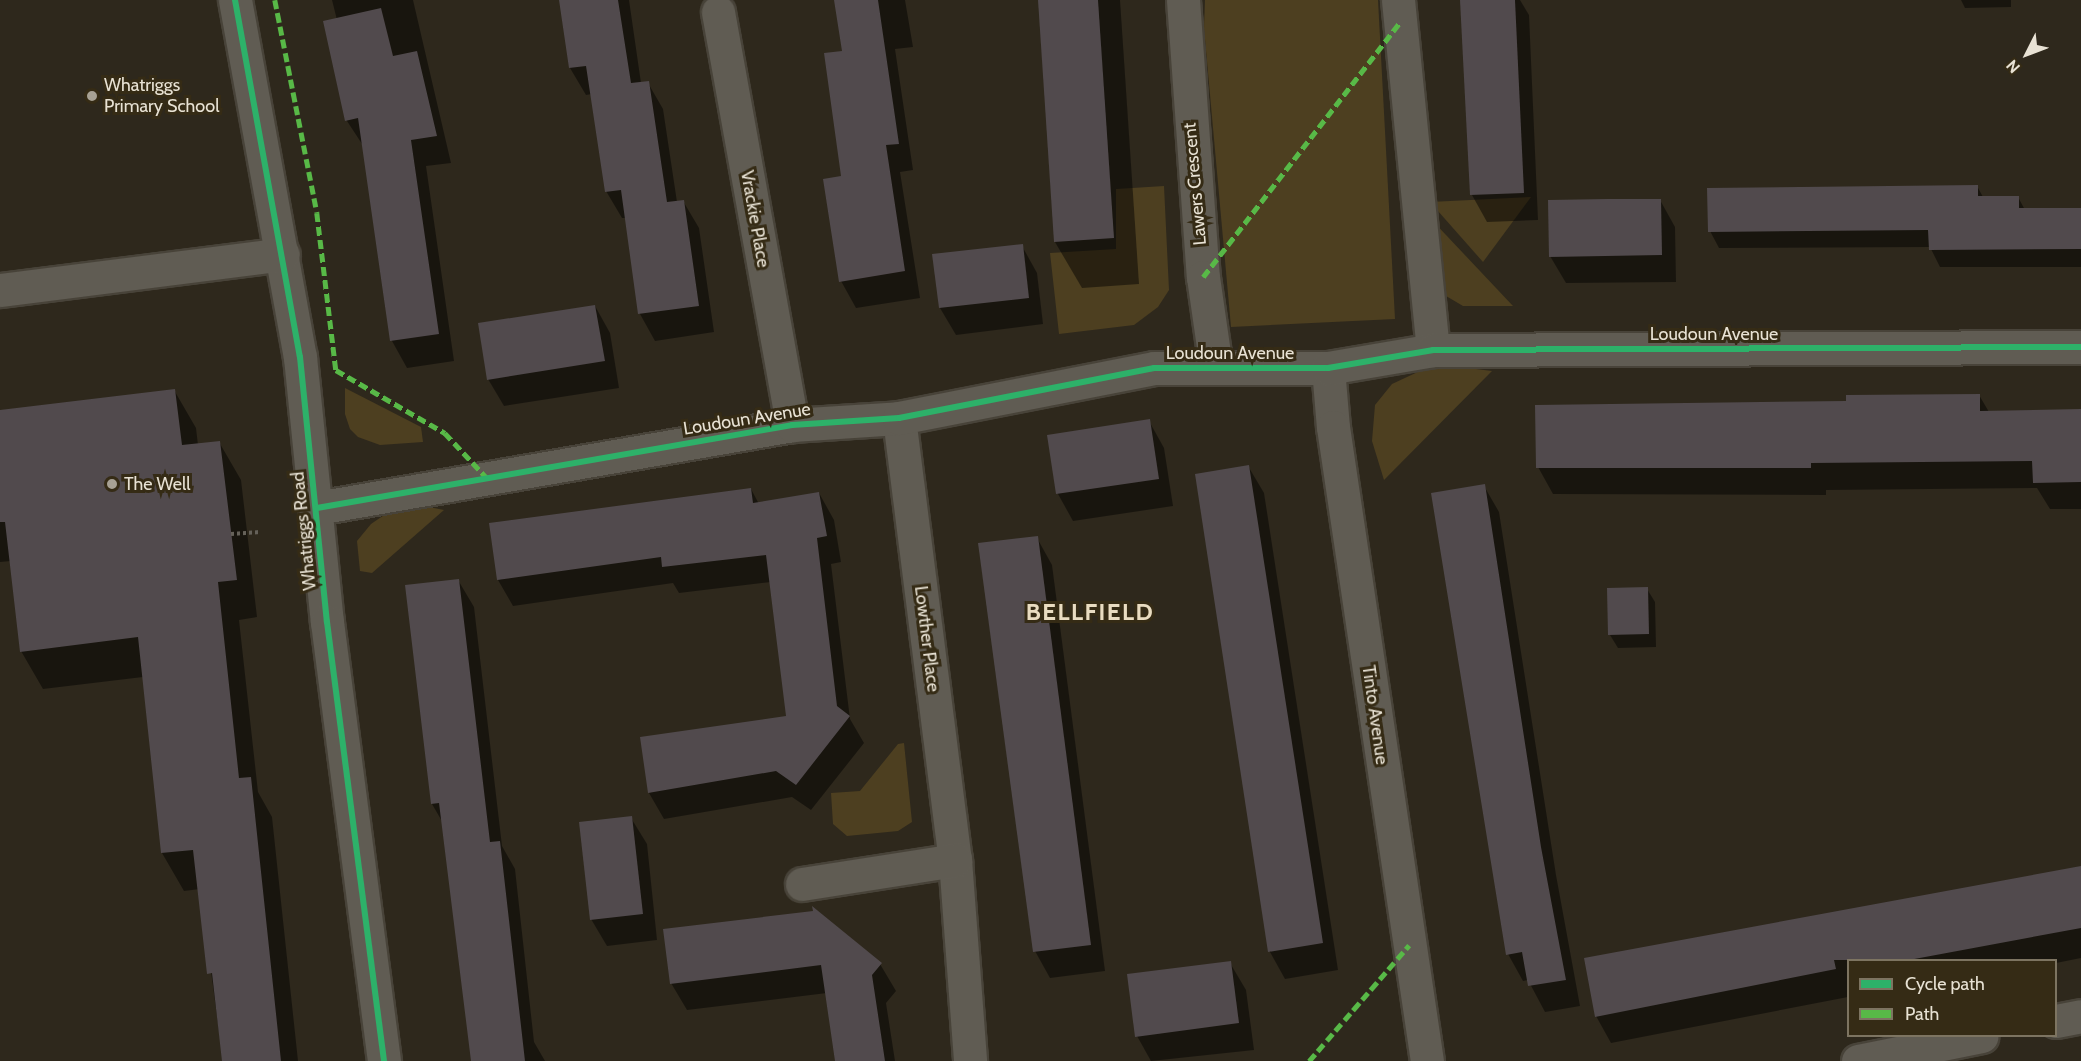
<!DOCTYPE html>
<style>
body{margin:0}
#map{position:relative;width:2081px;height:1061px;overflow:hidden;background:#2e281c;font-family:Cabin,sans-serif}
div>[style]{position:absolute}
.green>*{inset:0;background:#4d3f20}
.shadow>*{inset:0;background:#0007}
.building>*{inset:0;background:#514a4d}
.path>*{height:4px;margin-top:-2px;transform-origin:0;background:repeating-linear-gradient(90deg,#656159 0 3px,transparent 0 6px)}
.roads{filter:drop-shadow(2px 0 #484339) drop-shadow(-2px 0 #484339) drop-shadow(0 2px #484339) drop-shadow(0 -2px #484339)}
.minor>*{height:33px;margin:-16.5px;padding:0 16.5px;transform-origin:16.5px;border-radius:16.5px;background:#605c53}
.quiet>*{height:4.5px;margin-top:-2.25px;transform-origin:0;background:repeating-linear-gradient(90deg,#58b947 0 9px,transparent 0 13.5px)}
.cycleway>*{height:6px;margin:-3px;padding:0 3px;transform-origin:3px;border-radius:3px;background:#2db169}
.dots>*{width:16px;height:16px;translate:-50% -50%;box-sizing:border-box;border:3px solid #352b15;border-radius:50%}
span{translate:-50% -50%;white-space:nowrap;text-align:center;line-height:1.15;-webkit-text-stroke:6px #352b15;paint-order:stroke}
.poi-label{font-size:18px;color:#e8e2d4}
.left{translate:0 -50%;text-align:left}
.street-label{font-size:18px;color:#e8e2d4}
.district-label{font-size:24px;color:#e9dcc1;font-weight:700;letter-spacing:1.5px}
.legend{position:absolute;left:1847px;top:959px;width:210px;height:78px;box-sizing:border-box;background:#352b15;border:2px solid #7d7461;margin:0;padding:8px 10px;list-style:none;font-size:18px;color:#e8e2d4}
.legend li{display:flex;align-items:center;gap:12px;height:30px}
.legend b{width:30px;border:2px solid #7d7461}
.north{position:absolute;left:1997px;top:24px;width:60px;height:60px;-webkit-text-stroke:4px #352b15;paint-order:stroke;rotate:228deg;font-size:16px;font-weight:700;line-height:24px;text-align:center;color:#e8e2d4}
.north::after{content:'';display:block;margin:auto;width:21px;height:27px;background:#e8e2d4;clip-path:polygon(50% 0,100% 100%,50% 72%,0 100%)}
</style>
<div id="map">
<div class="green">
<div style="clip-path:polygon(1205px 0,1378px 0,1395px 319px,1231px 327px,1204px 28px)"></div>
<div style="clip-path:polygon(1164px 186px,1169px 290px,1158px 307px,1134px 325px,1059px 334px,1050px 253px,1116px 249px,1116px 189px)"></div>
<div style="clip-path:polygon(1531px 197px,1483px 262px,1430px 202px)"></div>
<div style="clip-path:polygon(1430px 218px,1513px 306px,1463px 306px,1441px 293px)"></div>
<div style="clip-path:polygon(1460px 367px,1492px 371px,1384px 480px,1372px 441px,1375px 405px,1392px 384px,1422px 370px)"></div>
<div style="clip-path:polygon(345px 388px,421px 427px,423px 442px,380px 445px,358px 437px,350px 429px,345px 414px)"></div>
<div style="clip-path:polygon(419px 505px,444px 510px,372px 573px,360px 571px,357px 541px,371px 524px,393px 509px)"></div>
<div style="clip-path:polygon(904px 743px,912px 822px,898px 831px,847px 836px,833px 824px,831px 793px,860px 791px,898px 744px)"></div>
</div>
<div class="shadow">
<div style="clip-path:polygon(332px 0,413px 0,451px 163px,426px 166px,454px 361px,407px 368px,392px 341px,364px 147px,347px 121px,325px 23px,337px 20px)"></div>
<div style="clip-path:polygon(560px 0,629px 0,641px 83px,648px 83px,663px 109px,677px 202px,683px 201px,699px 228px,714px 332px,655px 341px,640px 314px,627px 218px,622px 218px,606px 191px,592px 94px,586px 95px,570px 68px)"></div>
<div style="clip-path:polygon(836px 0,905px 0,913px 47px,895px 49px,913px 170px,900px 172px,920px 298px,856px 308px,841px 281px,844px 52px)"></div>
<div style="clip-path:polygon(1040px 0,1120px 0,1139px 284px,1082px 288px,1055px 242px)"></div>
<div style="clip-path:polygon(1462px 0,1520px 0,1529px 15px,1538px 220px,1487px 222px,1472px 195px)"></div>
<div style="clip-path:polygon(1961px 0,2011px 0,2011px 7px,1965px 8px)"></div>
<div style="clip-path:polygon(1977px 186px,1983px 197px,2018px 197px,2025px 210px,2081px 209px,2081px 267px,1940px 267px,1930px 247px,1719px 248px,1710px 231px)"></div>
<div style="clip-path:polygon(1660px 200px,1675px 227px,1676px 282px,1566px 283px,1550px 256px)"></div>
<div style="clip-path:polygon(1022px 246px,1037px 273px,1043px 324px,956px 335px,940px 308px)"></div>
<div style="clip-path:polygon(595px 306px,610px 333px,619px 388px,504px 406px,488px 379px)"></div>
<div style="clip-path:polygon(174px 390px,196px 428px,198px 445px,219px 442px,241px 480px,257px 617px,239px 620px,258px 792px,272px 817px,298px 1061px,223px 1061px,200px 889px,184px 891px,162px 853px,143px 677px,43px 689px,21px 651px,11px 561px,0 562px,0 411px)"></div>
<div style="clip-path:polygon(1979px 395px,1989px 412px,2081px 411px,2081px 509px,2050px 509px,2037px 488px,1826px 490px,1826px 495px,1553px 494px,1538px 467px,1848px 403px)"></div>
<div style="clip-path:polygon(1149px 421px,1164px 448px,1173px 506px,1073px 521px,1058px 494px,1049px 436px)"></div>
<div style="clip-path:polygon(1248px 466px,1264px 493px,1338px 970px,1285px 979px,1270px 952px)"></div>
<div style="clip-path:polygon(1484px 486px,1499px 512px,1556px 875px,1580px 1006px,1545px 1012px,1528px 980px,1523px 981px,1508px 954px)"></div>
<div style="clip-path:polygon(751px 489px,759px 504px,819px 493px,834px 520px,841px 562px,831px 564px,850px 719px,864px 743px,811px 810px,792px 797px,664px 819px,649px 793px,788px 717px,771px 582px,679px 593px,673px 583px,513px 606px,498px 580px)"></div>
<div style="clip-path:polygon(1037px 538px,1052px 565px,1105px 971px,1050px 978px,1035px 951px)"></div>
<div style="clip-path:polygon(458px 580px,474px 607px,502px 846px,515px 869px,534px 1042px,545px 1061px,473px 1061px,443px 823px,432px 804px)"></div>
<div style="clip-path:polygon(1647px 589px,1655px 602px,1656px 647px,1618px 648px,1610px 635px)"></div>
<div style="clip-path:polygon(631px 818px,647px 844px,657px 940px,607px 946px,591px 919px)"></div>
<div style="clip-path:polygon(2081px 868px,2081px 958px,2056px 963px,1848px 960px,1848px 997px,1611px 1043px,1596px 1016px)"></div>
<div style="clip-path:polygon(665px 931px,880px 964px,896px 991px,886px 1003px,895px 1061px,837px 1061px,827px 993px,687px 1010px,671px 983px)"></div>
<div style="clip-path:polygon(1230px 963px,1246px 990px,1254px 1050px,1151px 1061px,1137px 1036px)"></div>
</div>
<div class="building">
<div style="clip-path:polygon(559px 0,618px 0,631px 83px,649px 81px,667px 202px,684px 200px,699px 306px,638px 314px,621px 190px,605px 192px,586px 66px,569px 68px)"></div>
<div style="clip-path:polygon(834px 0,878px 0,899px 144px,886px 145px,905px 271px,839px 282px,823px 179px,841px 176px,824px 53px,842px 51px)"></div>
<div style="clip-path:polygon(1038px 0,1098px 0,1114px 238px,1054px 242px)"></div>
<div style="clip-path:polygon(1460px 0,1515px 0,1524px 193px,1470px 195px)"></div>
<div style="clip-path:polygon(381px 8px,393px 56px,417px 51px,437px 136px,411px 140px,439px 334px,390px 341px,358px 118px,345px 121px,323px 21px)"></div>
<div style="clip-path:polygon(1978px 185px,1978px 196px,2019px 196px,2019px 208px,2081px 208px,2081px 249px,1929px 250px,1928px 230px,1708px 232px,1707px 188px)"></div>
<div style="clip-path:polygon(1607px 199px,1661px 199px,1662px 255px,1549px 257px,1548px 200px)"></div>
<div style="clip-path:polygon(1023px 244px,1029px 298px,939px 308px,932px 254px)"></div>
<div style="clip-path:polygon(595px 305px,605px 361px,487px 380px,478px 323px)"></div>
<div style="clip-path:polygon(175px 389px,182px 445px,220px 441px,237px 580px,218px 582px,239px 778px,251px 777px,281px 1061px,222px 1061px,212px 973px,207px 974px,193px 850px,161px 853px,138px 637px,20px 652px,5px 522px,0 522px,0 410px)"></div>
<div style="clip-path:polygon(1980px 394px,1980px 411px,2081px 409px,2081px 482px,2033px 483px,2032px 461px,1811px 463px,1811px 468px,1536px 468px,1535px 405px,1846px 401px,1846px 395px)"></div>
<div style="clip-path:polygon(1150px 419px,1159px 479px,1056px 494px,1047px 435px)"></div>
<div style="clip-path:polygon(1249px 465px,1323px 943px,1268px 952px,1195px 474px)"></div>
<div style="clip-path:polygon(1485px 484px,1541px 847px,1566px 980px,1528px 986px,1522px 952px,1506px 955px,1431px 493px)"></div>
<div style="clip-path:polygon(751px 488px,753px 503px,819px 492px,827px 536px,817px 538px,837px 706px,850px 716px,796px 785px,776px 771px,648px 793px,640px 737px,786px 716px,766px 555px,662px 567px,661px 557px,497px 580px,489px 523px)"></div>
<div style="clip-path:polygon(1038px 536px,1091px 945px,1033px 952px,978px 543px)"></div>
<div style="clip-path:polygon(459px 579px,490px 842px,500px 841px,525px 1061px,471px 1061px,439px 803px,431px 804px,405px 585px)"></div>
<div style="clip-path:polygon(1648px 587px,1649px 634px,1608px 635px,1607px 588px)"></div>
<div style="clip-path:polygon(632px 816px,643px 914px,590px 920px,579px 822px)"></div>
<div style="clip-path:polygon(2081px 866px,2081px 928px,1909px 960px,1834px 960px,1836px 969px,1595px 1017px,1584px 958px)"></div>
<div style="clip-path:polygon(812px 906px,882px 963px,872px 975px,885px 1061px,835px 1061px,821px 965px,670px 984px,663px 929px,813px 911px)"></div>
<div style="clip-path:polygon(1231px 961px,1239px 1023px,1135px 1037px,1127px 974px)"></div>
</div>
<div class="path">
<div style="left:231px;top:534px;width:29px;rotate:-4deg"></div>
</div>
<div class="roads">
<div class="minor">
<div style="left:235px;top:0;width:363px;rotate:79.7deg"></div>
<div style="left:300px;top:357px;width:266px;rotate:84.2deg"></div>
<div style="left:327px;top:622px;width:443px;rotate:82.6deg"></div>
<div style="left:1183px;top:0;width:278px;rotate:85.9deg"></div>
<div style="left:1203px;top:277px;width:91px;rotate:81.8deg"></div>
<div style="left:1398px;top:0;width:352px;rotate:84.3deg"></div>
<div style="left:718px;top:12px;width:420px;rotate:79.8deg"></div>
<div style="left:0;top:290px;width:285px;rotate:-7.2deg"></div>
<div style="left:1328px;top:368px;width:59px;rotate:85.2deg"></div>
<div style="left:1333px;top:427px;width:641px;rotate:81.57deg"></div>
<div style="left:899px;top:418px;width:446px;rotate:82.8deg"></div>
<div style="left:955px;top:860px;width:202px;rotate:85.7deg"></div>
<div style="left:317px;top:508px;width:482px;rotate:-9.9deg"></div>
<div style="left:792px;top:425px;width:107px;rotate:-3.7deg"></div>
<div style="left:899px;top:418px;width:260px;rotate:-11.1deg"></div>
<div style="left:1154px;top:368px;width:174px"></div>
<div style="left:1328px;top:368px;width:107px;rotate:-9.7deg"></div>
<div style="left:1433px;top:350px;width:648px;rotate:-0.27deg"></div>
<div style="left:802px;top:884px;width:155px;rotate:-8.9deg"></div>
<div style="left:2056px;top:1021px;width:25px;rotate:-11deg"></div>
<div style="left:1858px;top:1061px;width:126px;rotate:-11.4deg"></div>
</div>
</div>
<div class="quiet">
<div style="left:275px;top:0;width:217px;rotate:78.8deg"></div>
<div style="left:317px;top:213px;width:158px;rotate:83.1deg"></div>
<div style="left:336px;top:370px;width:126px;rotate:30deg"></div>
<div style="left:445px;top:433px;width:62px;rotate:47deg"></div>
<div style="left:1203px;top:277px;width:322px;rotate:-52.3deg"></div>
<div style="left:1309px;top:1061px;width:153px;rotate:-49.2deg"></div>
</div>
<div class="cycleway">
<div style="left:235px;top:0;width:363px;rotate:79.7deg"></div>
<div style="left:300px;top:357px;width:266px;rotate:84.2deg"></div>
<div style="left:327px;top:622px;width:443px;rotate:82.6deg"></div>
<div style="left:317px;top:508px;width:482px;rotate:-9.9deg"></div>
<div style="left:792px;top:425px;width:107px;rotate:-3.7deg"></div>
<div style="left:899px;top:418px;width:260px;rotate:-11.1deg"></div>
<div style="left:1154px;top:368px;width:174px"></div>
<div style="left:1328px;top:368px;width:107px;rotate:-9.7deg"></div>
<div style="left:1433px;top:350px;width:648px;rotate:-0.27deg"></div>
</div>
<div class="dots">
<div style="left:92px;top:96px;background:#a7a194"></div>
<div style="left:112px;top:484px;background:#a7a194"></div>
</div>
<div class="poi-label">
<span class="left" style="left:104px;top:96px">Whatriggs<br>Primary School</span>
<span class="left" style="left:124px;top:484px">The Well</span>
</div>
<div class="street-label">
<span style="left:1195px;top:184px;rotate:-95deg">Lawers Crescent</span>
<span style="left:755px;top:219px;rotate:80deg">Vrackie Place</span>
<span style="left:1714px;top:334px">Loudoun Avenue</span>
<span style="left:1230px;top:353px">Loudoun Avenue</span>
<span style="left:747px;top:419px;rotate:-9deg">Loudoun Avenue</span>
<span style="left:304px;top:531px;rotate:-96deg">Whatriggs Road</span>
<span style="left:927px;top:639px;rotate:83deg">Lowther Place</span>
<span style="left:1375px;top:715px;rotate:82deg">Tinto Avenue</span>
</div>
<div class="district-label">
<span style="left:1090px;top:612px">BELLFIELD</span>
</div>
<ul class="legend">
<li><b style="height:8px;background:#2db169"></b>Cycle path</li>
<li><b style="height:8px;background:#58b947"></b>Path</li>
</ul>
<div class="north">N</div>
</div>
